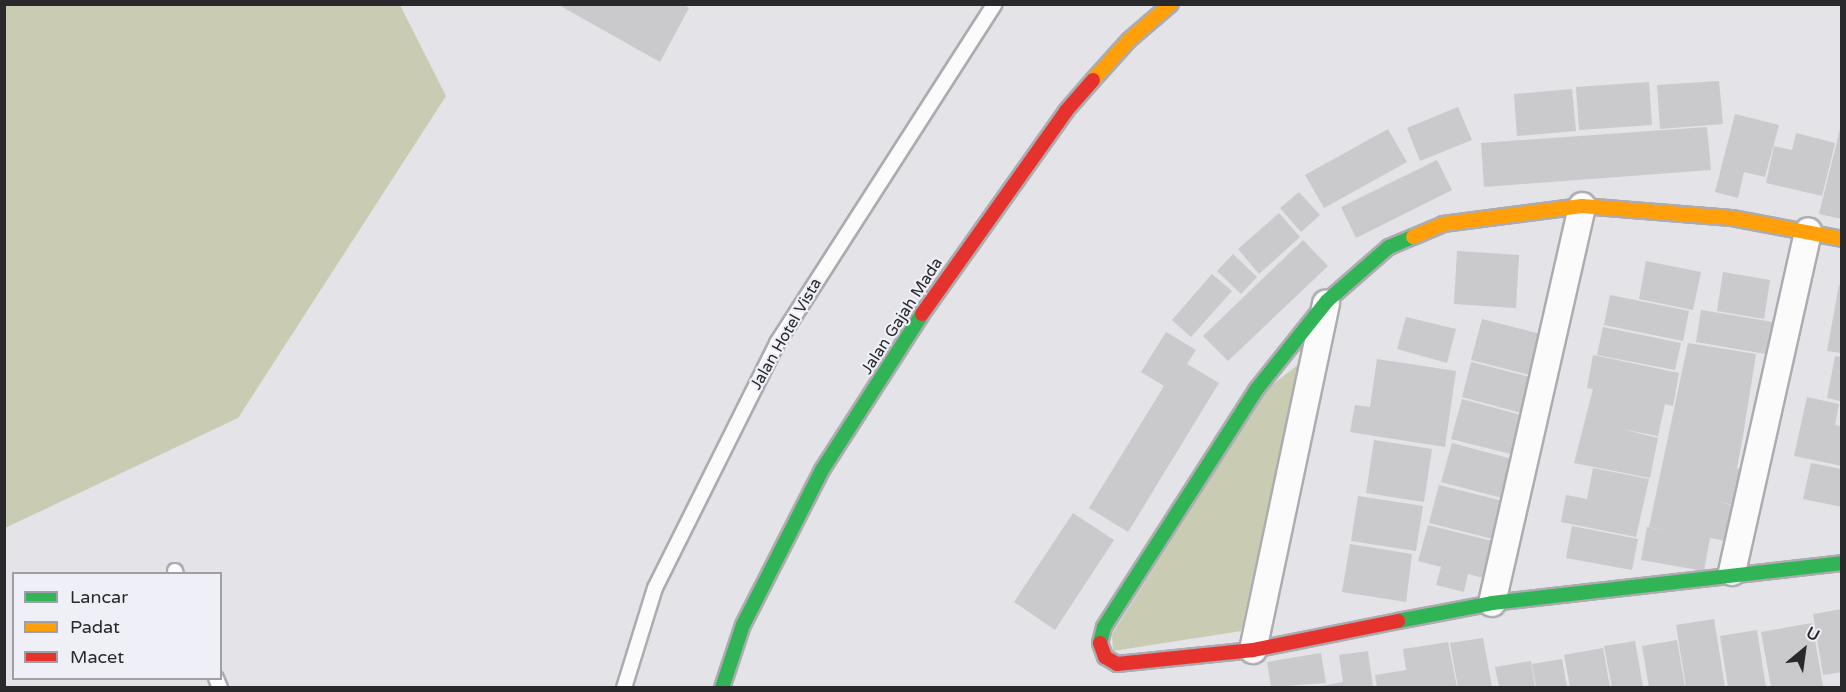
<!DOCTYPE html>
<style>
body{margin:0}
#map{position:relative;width:1846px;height:692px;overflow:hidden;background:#e3e3e8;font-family:"Varela Round",sans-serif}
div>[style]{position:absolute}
.green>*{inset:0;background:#c9ccb2}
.building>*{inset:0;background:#cac9cb}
.roads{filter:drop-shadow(2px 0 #acacb0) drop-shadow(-2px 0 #acacb0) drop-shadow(0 2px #acacb0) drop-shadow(0 -2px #acacb0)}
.lane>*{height:14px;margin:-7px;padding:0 7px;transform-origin:7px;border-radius:7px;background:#fbfbfc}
.street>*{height:26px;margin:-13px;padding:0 13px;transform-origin:13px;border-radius:13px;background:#fbfbfc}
.fast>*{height:14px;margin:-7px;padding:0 7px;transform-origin:7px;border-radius:7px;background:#30b455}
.slow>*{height:14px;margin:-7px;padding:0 7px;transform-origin:7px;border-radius:7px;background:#ff9f0a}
.jam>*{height:14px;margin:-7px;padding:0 7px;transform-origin:7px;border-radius:7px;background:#e5322d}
span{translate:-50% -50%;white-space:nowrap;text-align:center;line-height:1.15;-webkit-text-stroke:4.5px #eeeff7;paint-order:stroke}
.street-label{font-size:16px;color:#29292c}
.frame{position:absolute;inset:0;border:6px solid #29292c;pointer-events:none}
.legend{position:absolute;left:12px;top:572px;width:210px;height:108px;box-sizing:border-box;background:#eeeff7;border:2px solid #9fa0a6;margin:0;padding:8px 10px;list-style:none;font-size:18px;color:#29292c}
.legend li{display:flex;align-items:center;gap:12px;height:30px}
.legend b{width:30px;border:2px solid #9fa0a6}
.north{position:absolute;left:1774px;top:620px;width:60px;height:60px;-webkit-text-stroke:4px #eeeff7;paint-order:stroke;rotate:29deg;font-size:16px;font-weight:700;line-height:24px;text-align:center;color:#29292c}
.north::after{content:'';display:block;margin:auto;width:21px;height:27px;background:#29292c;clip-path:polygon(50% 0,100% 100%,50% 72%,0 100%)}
</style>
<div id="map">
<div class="green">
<div style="clip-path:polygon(5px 4px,400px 5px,446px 96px,238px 418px,5px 528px)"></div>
<div style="clip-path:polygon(1299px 364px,1241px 631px,1113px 651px,1112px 634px,1268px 388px)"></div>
</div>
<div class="building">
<div style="clip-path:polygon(557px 4px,682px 4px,689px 8px,660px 62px)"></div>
<div style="clip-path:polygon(1719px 81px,1723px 124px,1660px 129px,1657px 85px)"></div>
<div style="clip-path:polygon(1649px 82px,1652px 125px,1579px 130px,1576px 87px)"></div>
<div style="clip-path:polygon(1572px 89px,1576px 131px,1517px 136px,1514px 94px)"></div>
<div style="clip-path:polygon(1458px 107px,1472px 140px,1420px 161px,1407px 128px)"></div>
<div style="clip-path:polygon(1735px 114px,1779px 125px,1765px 177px,1744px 172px,1738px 198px,1715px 192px)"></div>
<div style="clip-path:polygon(1841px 125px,1842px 125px,1842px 219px,1819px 214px)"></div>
<div style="clip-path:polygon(1707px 127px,1711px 170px,1484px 187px,1481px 143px)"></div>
<div style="clip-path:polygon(1388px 129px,1407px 162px,1324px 208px,1305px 175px)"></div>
<div style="clip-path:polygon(1796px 133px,1835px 143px,1822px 196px,1766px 183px,1774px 146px,1792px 150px)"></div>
<div style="clip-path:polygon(1437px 160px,1452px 190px,1356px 238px,1341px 207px)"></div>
<div style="clip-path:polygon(1299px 192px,1320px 215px,1301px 232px,1280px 208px)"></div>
<div style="clip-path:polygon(1279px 213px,1300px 237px,1259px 274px,1238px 249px)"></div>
<div style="clip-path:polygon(1303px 240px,1328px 266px,1228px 361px,1203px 336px)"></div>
<div style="clip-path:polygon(1457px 251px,1519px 255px,1516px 308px,1454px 304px)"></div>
<div style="clip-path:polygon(1233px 254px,1257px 277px,1241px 294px,1217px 271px)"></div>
<div style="clip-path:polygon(1646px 261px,1701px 272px,1693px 310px,1639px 299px)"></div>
<div style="clip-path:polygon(1723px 272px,1770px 280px,1764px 319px,1717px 311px)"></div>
<div style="clip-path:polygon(1212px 274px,1232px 291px,1191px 337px,1172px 320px)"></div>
<div style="clip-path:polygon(1839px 285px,1842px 285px,1842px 353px,1827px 351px)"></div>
<div style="clip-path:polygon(1610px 295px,1689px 311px,1683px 341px,1604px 325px)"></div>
<div style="clip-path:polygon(1701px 310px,1784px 324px,1778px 356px,1696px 342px)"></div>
<div style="clip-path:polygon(1406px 317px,1456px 329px,1447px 363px,1397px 349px)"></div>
<div style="clip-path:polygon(1482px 319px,1548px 336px,1538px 377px,1471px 360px)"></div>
<div style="clip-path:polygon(1603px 327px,1681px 343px,1675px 370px,1597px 355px)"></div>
<div style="clip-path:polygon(1166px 332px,1196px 350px,1187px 364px,1219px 383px,1128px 532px,1089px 508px,1164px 386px,1141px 372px)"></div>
<div style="clip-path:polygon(1688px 343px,1756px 354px,1743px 436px,1726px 434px,1743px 436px,1737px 468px,1717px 465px,1742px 469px,1735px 505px,1718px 502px,1731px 505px,1725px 541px,1710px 538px,1704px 571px,1641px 560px,1647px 527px,1673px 532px,1649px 527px)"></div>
<div style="clip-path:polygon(1593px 355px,1679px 373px,1673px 406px,1665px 404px,1658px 436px,1622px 429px,1658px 438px,1650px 478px,1574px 463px,1593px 389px,1587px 388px)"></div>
<div style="clip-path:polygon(1835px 356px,1842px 357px,1842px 415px,1840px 401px,1827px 398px)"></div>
<div style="clip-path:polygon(1377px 359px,1456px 371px,1445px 447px,1350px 432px,1355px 405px,1370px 407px)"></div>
<div style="clip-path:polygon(1471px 362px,1542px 380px,1533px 416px,1462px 397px)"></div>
<div style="clip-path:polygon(1807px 397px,1839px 404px,1835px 425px,1842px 426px,1842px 466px,1794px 456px)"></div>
<div style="clip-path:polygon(1462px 399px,1521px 415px,1511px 454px,1451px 439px)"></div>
<div style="clip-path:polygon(1374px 440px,1432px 449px,1424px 502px,1366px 493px)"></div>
<div style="clip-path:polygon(1452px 443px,1512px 459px,1502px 498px,1441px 482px)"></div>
<div style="clip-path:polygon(1811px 463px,1842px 469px,1842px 507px,1803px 499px)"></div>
<div style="clip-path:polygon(1593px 468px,1649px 479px,1636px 537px,1561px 522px,1566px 495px,1587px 499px)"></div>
<div style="clip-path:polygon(1439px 485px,1507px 502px,1497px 540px,1429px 523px)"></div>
<div style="clip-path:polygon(1358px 496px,1423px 506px,1416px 551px,1351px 541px)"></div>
<div style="clip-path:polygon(1073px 513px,1114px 540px,1055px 630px,1014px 602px)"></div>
<div style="clip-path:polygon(1428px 525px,1496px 542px,1487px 579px,1468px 574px,1464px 592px,1436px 585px,1441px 567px,1418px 561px)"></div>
<div style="clip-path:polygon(1572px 526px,1638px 539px,1632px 570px,1566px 558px)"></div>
<div style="clip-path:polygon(1350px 544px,1412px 554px,1406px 602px,1342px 592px)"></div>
<div style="clip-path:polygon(1842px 609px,1842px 672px,1823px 675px,1813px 614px)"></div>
<div style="clip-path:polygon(1714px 619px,1725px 687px,1686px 687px,1676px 625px)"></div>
<div style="clip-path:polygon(1812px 623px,1823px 686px,1771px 687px,1761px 632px)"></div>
<div style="clip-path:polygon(1757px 630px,1766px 687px,1728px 687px,1720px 636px)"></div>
<div style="clip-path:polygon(1483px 638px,1492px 687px,1458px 687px,1450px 643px)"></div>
<div style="clip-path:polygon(1677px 640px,1685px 687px,1649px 687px,1642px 646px)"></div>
<div style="clip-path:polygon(1635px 641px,1643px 687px,1612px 687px,1604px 646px)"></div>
<div style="clip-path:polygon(1448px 642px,1457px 687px,1377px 687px,1375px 675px,1406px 670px,1403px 649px)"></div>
<div style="clip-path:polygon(1603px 648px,1610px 687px,1570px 687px,1564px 655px)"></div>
<div style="clip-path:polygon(1368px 651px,1373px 687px,1317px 687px,1343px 682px,1339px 655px)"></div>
<div style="clip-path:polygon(1321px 653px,1326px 683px,1271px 687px,1267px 662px)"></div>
<div style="clip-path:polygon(1562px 659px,1567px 687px,1536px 687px,1532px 664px)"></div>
<div style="clip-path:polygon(1531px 661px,1535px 687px,1499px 687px,1495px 667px)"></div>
</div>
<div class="roads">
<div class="lane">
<div style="left:175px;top:571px;width:3px;rotate:72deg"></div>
<div style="left:216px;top:678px;width:11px;rotate:68deg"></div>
<div style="left:624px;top:688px;width:105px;rotate:-72.8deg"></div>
<div style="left:655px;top:588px;width:274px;rotate:-63.5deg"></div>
<div style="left:777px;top:343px;width:403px;rotate:-57.3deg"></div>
</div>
<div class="street">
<div style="left:1732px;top:572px;width:349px;rotate:-77.4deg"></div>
<div style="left:1492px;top:603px;width:407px;rotate:-77.2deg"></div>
<div style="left:1253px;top:650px;width:354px;rotate:-78.1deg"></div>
</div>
<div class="fast">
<div style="left:1398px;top:621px;width:96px;rotate:-10.8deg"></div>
<div style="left:1492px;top:603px;width:352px;rotate:-6.5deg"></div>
<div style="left:1100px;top:643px;width:16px;rotate:-76deg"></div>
<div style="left:1104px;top:627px;width:282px;rotate:-57.3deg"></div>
<div style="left:1256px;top:390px;width:114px;rotate:-51.4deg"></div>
<div style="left:1327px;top:301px;width:82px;rotate:-41.1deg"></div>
<div style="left:1389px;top:247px;width:26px;rotate:-23deg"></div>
<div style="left:722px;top:688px;width:66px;rotate:-71.6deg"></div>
<div style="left:743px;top:625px;width:174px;rotate:-63deg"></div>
<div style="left:822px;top:470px;width:185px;rotate:-57.3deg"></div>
</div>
<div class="slow">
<div style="left:1093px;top:80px;width:54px;rotate:-48deg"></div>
<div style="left:1129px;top:40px;width:55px;rotate:-40.6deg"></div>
<div style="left:1413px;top:237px;width:33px;rotate:-23deg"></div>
<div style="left:1443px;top:224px;width:140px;rotate:-7.4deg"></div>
<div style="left:1582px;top:206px;width:150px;rotate:4.6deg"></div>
<div style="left:1732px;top:218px;width:112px;rotate:10.8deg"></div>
</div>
<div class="jam">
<div style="left:922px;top:314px;width:249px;rotate:-54.6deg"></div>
<div style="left:1066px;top:111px;width:41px;rotate:-48.9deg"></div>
<div style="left:1100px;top:643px;width:15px;rotate:70deg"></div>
<div style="left:1105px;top:657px;width:14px;rotate:30deg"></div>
<div style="left:1117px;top:664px;width:137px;rotate:-5.9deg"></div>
<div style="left:1253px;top:650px;width:148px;rotate:-11.3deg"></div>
</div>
</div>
<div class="street-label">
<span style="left:902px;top:316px;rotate:-57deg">Jalan Gajah Mada</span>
<span style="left:786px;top:334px;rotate:-60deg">Jalan Hotel Vista</span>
</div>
<div class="frame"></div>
<ul class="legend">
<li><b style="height:8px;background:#30b455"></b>Lancar</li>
<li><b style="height:8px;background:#ff9f0a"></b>Padat</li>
<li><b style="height:8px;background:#e5322d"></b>Macet</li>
</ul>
<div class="north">U</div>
</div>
